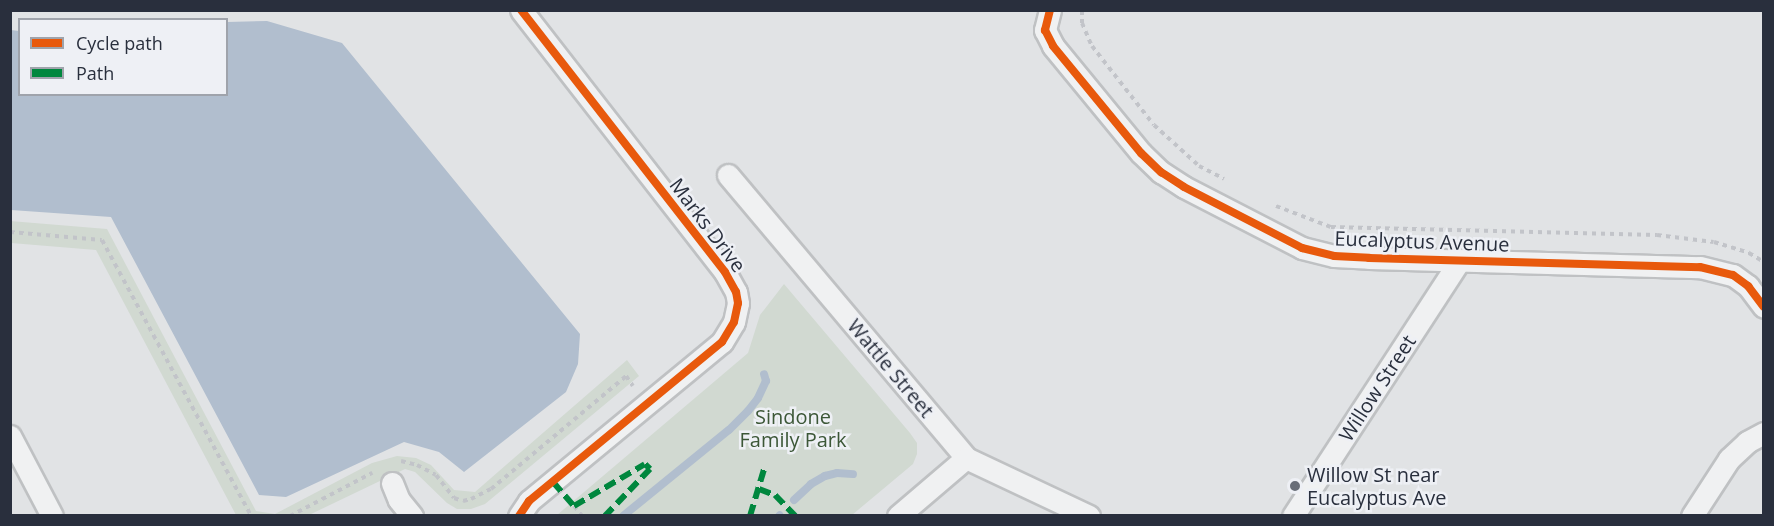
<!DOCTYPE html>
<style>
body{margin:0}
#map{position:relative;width:1774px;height:526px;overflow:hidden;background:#e1e3e5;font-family:"Open Sans",sans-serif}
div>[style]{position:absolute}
.green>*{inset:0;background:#d1d9d1}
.water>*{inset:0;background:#b1bece}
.stream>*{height:8px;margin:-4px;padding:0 4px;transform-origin:4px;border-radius:4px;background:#b1bece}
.path>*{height:4px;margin-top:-2px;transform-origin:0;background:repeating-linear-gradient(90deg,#c2c4c9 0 4.5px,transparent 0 9px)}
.roads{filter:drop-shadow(2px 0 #bfc1c3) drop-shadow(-2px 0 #bfc1c3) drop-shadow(0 2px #bfc1c3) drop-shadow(0 -2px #bfc1c3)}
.minor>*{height:21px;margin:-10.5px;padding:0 10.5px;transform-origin:10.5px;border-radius:10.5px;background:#f0f1f2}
.quiet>*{height:6px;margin-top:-3px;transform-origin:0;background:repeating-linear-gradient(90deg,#00873e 0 12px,transparent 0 18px)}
.cycleway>*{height:8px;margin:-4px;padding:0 4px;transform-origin:4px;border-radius:4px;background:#e8590c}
.dots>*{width:16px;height:16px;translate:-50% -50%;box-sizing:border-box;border:3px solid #eef0f5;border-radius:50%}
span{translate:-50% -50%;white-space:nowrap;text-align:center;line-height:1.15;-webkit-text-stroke:5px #eef0f5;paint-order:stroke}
.street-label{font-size:20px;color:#292f3d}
.park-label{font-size:20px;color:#3c5737}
.poi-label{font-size:20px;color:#292f3d}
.left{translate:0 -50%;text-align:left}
.frame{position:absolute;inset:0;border:12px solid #292f3d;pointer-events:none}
.legend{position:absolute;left:18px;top:18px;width:210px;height:78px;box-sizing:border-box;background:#eef0f5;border:2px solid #9fa3ab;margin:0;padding:8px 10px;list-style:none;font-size:18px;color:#292f3d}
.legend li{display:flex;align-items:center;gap:12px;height:30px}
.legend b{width:30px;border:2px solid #9fa3ab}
</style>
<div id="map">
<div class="green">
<div style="clip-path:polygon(10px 221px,107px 229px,256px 511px,275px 514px,372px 463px,397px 456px,416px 458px,431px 465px,454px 490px,475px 492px,627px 360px,639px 376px,485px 504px,471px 509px,457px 509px,447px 503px,415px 472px,405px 469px,309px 515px,236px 515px,96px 250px,11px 243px)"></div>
<div style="clip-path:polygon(784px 284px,910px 433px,917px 443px,917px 454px,913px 464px,852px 515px,557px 515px,748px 353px,760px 315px)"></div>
</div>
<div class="water">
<div style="clip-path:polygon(267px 21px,342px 43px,580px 334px,578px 364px,566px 392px,464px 472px,439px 452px,404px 442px,286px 497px,259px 495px,111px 217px,11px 210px,11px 30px,19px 31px,20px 94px,226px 94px,227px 22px)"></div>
</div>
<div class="stream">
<div style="left:794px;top:500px;width:23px;rotate:-43deg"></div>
<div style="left:811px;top:484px;width:16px;rotate:-30deg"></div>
<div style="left:825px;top:476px;width:12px;rotate:-14deg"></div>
<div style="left:837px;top:473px;width:16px;rotate:4deg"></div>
<div style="left:623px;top:516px;width:136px;rotate:-39.1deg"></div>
<div style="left:729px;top:430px;width:27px;rotate:-45deg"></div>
<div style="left:748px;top:411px;width:16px;rotate:-52deg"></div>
<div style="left:758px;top:398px;width:19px;rotate:-65deg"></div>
<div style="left:766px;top:381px;width:7px;rotate:-106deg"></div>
<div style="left:779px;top:516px;width:1px;rotate:-45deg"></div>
</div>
<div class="path">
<div style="left:1082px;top:10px;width:13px;rotate:90deg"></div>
<div style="left:1082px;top:23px;width:25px;rotate:67deg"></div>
<div style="left:1092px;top:46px;width:100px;rotate:51.9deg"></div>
<div style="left:1154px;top:125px;width:61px;rotate:42.3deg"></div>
<div style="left:1199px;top:166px;width:28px;rotate:27deg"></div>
<div style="left:1276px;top:206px;width:59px;rotate:20.9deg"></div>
<div style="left:1331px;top:227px;width:326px;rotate:1.4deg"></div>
<div style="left:1657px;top:235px;width:57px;rotate:7deg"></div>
<div style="left:1714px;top:242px;width:37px;rotate:17deg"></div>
<div style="left:1749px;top:253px;width:17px;rotate:31deg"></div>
<div style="left:10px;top:232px;width:92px;rotate:5deg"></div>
<div style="left:102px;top:240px;width:314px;rotate:61.6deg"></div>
<div style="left:401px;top:461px;width:16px;rotate:14deg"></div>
<div style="left:417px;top:465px;width:21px;rotate:28deg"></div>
<div style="left:436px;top:475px;width:29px;rotate:52deg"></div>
<div style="left:454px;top:498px;width:9px;rotate:18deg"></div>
<div style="left:463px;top:501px;width:8px;rotate:-14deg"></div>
<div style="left:471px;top:499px;width:22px;rotate:-27deg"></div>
<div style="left:491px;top:489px;width:176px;rotate:-39.9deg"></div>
<div style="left:626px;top:376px;width:12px;rotate:55deg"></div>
<div style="left:574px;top:506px;width:13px;rotate:51deg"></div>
<div style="left:290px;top:516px;width:93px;rotate:-27.7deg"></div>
</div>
<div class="roads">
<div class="minor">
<div style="left:1050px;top:10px;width:21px;rotate:104deg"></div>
<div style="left:1045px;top:30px;width:18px;rotate:63deg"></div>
<div style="left:1053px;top:46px;width:139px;rotate:50.6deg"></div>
<div style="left:1141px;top:153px;width:28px;rotate:44deg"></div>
<div style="left:1161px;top:172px;width:27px;rotate:33deg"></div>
<div style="left:1184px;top:187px;width:133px;rotate:27.3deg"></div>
<div style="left:1302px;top:248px;width:33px;rotate:14deg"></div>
<div style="left:1334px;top:256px;width:35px;rotate:3deg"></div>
<div style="left:1369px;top:258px;width:331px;rotate:1.6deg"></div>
<div style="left:1700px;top:267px;width:34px;rotate:14deg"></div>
<div style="left:1733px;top:275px;width:19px;rotate:36deg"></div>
<div style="left:1748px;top:286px;width:26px;rotate:53deg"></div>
<div style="left:728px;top:175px;width:370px;rotate:49.9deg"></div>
<div style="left:966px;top:458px;width:136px;rotate:25.2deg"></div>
<div style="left:10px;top:436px;width:90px;rotate:62.3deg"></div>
<div style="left:392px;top:483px;width:18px;rotate:68deg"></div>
<div style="left:399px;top:500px;width:21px;rotate:51deg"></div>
<div style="left:519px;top:516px;width:18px;rotate:-56deg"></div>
<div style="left:529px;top:501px;width:250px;rotate:-39.5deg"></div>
<div style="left:722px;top:342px;width:23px;rotate:-59deg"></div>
<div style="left:734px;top:322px;width:19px;rotate:-78deg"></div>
<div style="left:738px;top:303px;width:11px;rotate:-100deg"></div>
<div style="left:736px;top:292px;width:23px;rotate:-119deg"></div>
<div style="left:725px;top:272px;width:332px;rotate:-127.9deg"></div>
<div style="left:898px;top:516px;width:89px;rotate:-40.5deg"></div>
<div style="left:1293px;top:516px;width:306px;rotate:-56.9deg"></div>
<div style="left:1692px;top:516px;width:68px;rotate:-57deg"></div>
<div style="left:1729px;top:459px;width:25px;rotate:-43deg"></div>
<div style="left:1747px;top:442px;width:19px;rotate:-28deg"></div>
</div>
</div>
<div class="quiet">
<div style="left:553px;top:482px;width:32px;rotate:49deg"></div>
<div style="left:574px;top:506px;width:82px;rotate:-30.6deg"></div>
<div style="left:645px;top:464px;width:7px;rotate:45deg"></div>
<div style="left:650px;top:469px;width:65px;rotate:133.8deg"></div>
<div style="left:759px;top:489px;width:17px;rotate:21deg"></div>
<div style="left:775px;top:495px;width:29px;rotate:46deg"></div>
<div style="left:750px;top:516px;width:52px;rotate:-73.3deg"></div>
</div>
<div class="cycleway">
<div style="left:1050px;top:10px;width:21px;rotate:104deg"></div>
<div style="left:1045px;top:30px;width:18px;rotate:63deg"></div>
<div style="left:1053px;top:46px;width:139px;rotate:50.6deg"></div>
<div style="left:1141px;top:153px;width:28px;rotate:44deg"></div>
<div style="left:1161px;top:172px;width:27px;rotate:33deg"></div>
<div style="left:1184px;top:187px;width:133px;rotate:27.3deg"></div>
<div style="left:1302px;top:248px;width:33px;rotate:14deg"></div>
<div style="left:1334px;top:256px;width:35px;rotate:3deg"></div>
<div style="left:1369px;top:258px;width:331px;rotate:1.6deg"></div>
<div style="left:1700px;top:267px;width:34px;rotate:14deg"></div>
<div style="left:1733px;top:275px;width:19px;rotate:36deg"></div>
<div style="left:1748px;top:286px;width:26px;rotate:53deg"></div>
<div style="left:519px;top:516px;width:18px;rotate:-56deg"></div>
<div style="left:529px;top:501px;width:250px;rotate:-39.5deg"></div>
<div style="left:722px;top:342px;width:23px;rotate:-59deg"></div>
<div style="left:734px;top:322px;width:19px;rotate:-78deg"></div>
<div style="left:738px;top:303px;width:11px;rotate:-100deg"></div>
<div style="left:736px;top:292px;width:23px;rotate:-119deg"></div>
<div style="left:725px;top:272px;width:332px;rotate:-127.9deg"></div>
</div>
<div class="dots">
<div style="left:1295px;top:486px;background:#696e78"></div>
</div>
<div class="street-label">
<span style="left:708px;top:225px;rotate:53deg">Marks Drive</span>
<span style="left:1422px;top:241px;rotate:2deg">Eucalyptus Avenue</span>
<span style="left:891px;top:368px;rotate:50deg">Wattle Street</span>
<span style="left:1377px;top:388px;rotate:-57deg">Willow Street</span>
</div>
<div class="park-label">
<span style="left:793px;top:428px">Sindone<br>Family Park</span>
</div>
<div class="poi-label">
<span class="left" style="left:1307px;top:486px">Willow St near<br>Eucalyptus Ave</span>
</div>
<div class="frame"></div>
<ul class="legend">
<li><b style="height:8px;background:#e8590c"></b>Cycle path</li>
<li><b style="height:8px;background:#00873e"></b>Path</li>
</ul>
</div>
